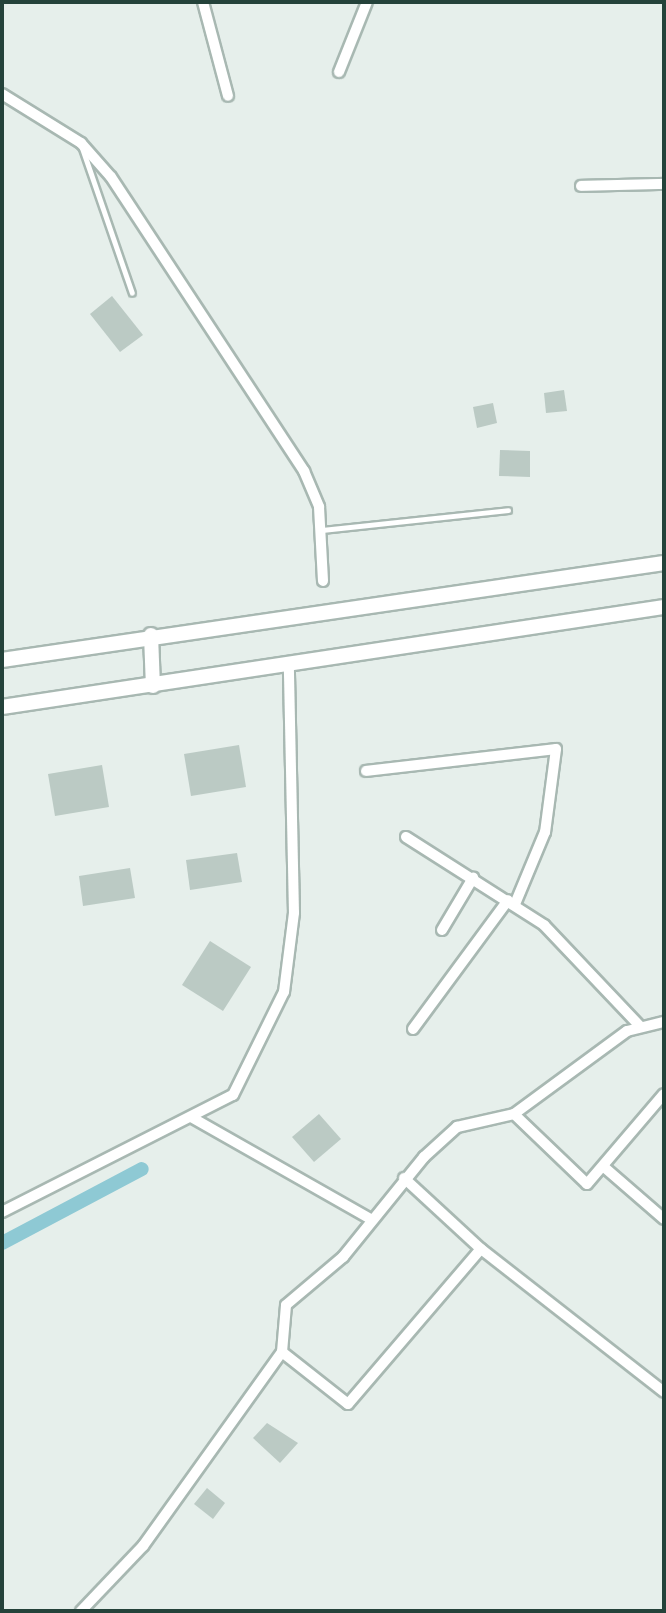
<!DOCTYPE html>
<style>
body{margin:0}
#map{position:relative;width:666px;height:1613px;overflow:hidden;background:#e6efeb;font-family:Overpass,sans-serif}
div>[style]{position:absolute}
.canal>*{height:14px;margin:-7px;padding:0 7px;transform-origin:7px;border-radius:7px;background:#8ec9d4}
.building>*{inset:0;background:#bbcac4}
.roads{filter:drop-shadow(2px 0 #a8b8b2) drop-shadow(-2px 0 #a8b8b2) drop-shadow(0 2px #a8b8b2) drop-shadow(0 -2px #a8b8b2)}
.lane>*{height:5px;margin:-2.5px;padding:0 2.5px;transform-origin:2.5px;border-radius:2.5px;background:#fff}
.street>*{height:10px;margin:-5px;padding:0 5px;transform-origin:5px;border-radius:5px;background:#fff}
.secondary>*{height:14px;margin:-7px;padding:0 7px;transform-origin:7px;border-radius:7px;background:#fff}
span{translate:-50% -50%;white-space:nowrap;text-align:center;line-height:1.15;-webkit-text-stroke:6px #f7fbf9;paint-order:stroke}
.frame{position:absolute;inset:0;border:4px solid #24423a;pointer-events:none}
</style>
<div id="map">
<div class="canal">
<div style="left:2px;top:1243px;width:158px;rotate:-27.9deg"></div>
</div>
<div class="building">
<div style="clip-path:polygon(112px 296px,143px 335px,120px 352px,90px 314px)"></div>
<div style="clip-path:polygon(564px 390px,567px 411px,546px 413px,544px 393px)"></div>
<div style="clip-path:polygon(493px 403px,497px 423px,477px 428px,473px 407px)"></div>
<div style="clip-path:polygon(500px 450px,530px 451px,530px 477px,499px 476px)"></div>
<div style="clip-path:polygon(239px 745px,246px 787px,191px 796px,184px 754px)"></div>
<div style="clip-path:polygon(102px 765px,109px 807px,55px 816px,48px 774px)"></div>
<div style="clip-path:polygon(237px 853px,242px 882px,190px 890px,186px 860px)"></div>
<div style="clip-path:polygon(130px 868px,135px 898px,83px 906px,79px 876px)"></div>
<div style="clip-path:polygon(210px 941px,251px 967px,223px 1011px,182px 985px)"></div>
<div style="clip-path:polygon(319px 1114px,341px 1139px,314px 1162px,292px 1137px)"></div>
<div style="clip-path:polygon(267px 1423px,298px 1443px,280px 1463px,253px 1438px)"></div>
<div style="clip-path:polygon(207px 1488px,225px 1503px,213px 1519px,194px 1504px)"></div>
</div>
<div class="roads">
<div class="lane">
<div style="left:82px;top:148px;width:153px;rotate:71deg"></div>
<div style="left:322px;top:530px;width:187px;rotate:-6.1deg"></div>
</div>
<div class="street">
<div style="left:203px;top:2px;width:97px;rotate:75.1deg"></div>
<div style="left:339px;top:72px;width:75px;rotate:-68.2deg"></div>
<div style="left:2px;top:94px;width:93px;rotate:31.8deg"></div>
<div style="left:81px;top:143px;width:45px;rotate:48.6deg"></div>
<div style="left:111px;top:177px;width:352px;rotate:56.7deg"></div>
<div style="left:304px;top:471px;width:39px;rotate:67deg"></div>
<div style="left:319px;top:507px;width:74px;rotate:86.9deg"></div>
<div style="left:581px;top:186px;width:83px;rotate:-1.4deg"></div>
<div style="left:366px;top:771px;width:191px;rotate:-6.6deg"></div>
<div style="left:556px;top:749px;width:84px;rotate:97.5deg"></div>
<div style="left:545px;top:832px;width:78px;rotate:112.6deg"></div>
<div style="left:406px;top:837px;width:164px;rotate:32.5deg"></div>
<div style="left:544px;top:925px;width:138px;rotate:46.5deg"></div>
<div style="left:442px;top:930px;width:61px;rotate:-59.2deg"></div>
<div style="left:413px;top:1029px;width:160px;rotate:-53.6deg"></div>
<div style="left:514px;top:1114px;width:101px;rotate:43.8deg"></div>
<div style="left:587px;top:1184px;width:118px;rotate:-49.5deg"></div>
<div style="left:191px;top:1117px;width:205px;rotate:29.6deg"></div>
<div style="left:604px;top:1167px;width:79px;rotate:40.9deg"></div>
<div style="left:404px;top:1178px;width:105px;rotate:42.7deg"></div>
<div style="left:481px;top:1249px;width:232px;rotate:38deg"></div>
<div style="left:2px;top:1212px;width:259px;rotate:-26.9deg"></div>
<div style="left:233px;top:1095px;width:115px;rotate:-63.7deg"></div>
<div style="left:284px;top:992px;width:80px;rotate:-82.8deg"></div>
<div style="left:294px;top:913px;width:247px;rotate:-91.2deg"></div>
<div style="left:282px;top:1352px;width:84px;rotate:38.2deg"></div>
<div style="left:348px;top:1404px;width:204px;rotate:-49.4deg"></div>
<div style="left:81px;top:1611px;width:90px;rotate:-46.4deg"></div>
<div style="left:143px;top:1546px;width:239px;rotate:-54.4deg"></div>
<div style="left:282px;top:1352px;width:47px;rotate:-85.1deg"></div>
<div style="left:286px;top:1305px;width:75px;rotate:-40.1deg"></div>
<div style="left:343px;top:1257px;width:129px;rotate:-51deg"></div>
<div style="left:424px;top:1157px;width:45px;rotate:-42.3deg"></div>
<div style="left:457px;top:1127px;width:58px;rotate:-12.8deg"></div>
<div style="left:514px;top:1114px;width:140px;rotate:-36.3deg"></div>
<div style="left:627px;top:1031px;width:38px;rotate:-14deg"></div>
</div>
<div class="secondary">
<div style="left:151px;top:635px;width:51px;rotate:87.8deg"></div>
<div style="left:2px;top:660px;width:669px;rotate:-8.34deg"></div>
<div style="left:2px;top:707px;width:670px;rotate:-8.59deg"></div>
</div>
</div>
<div class="frame"></div>
</div>
